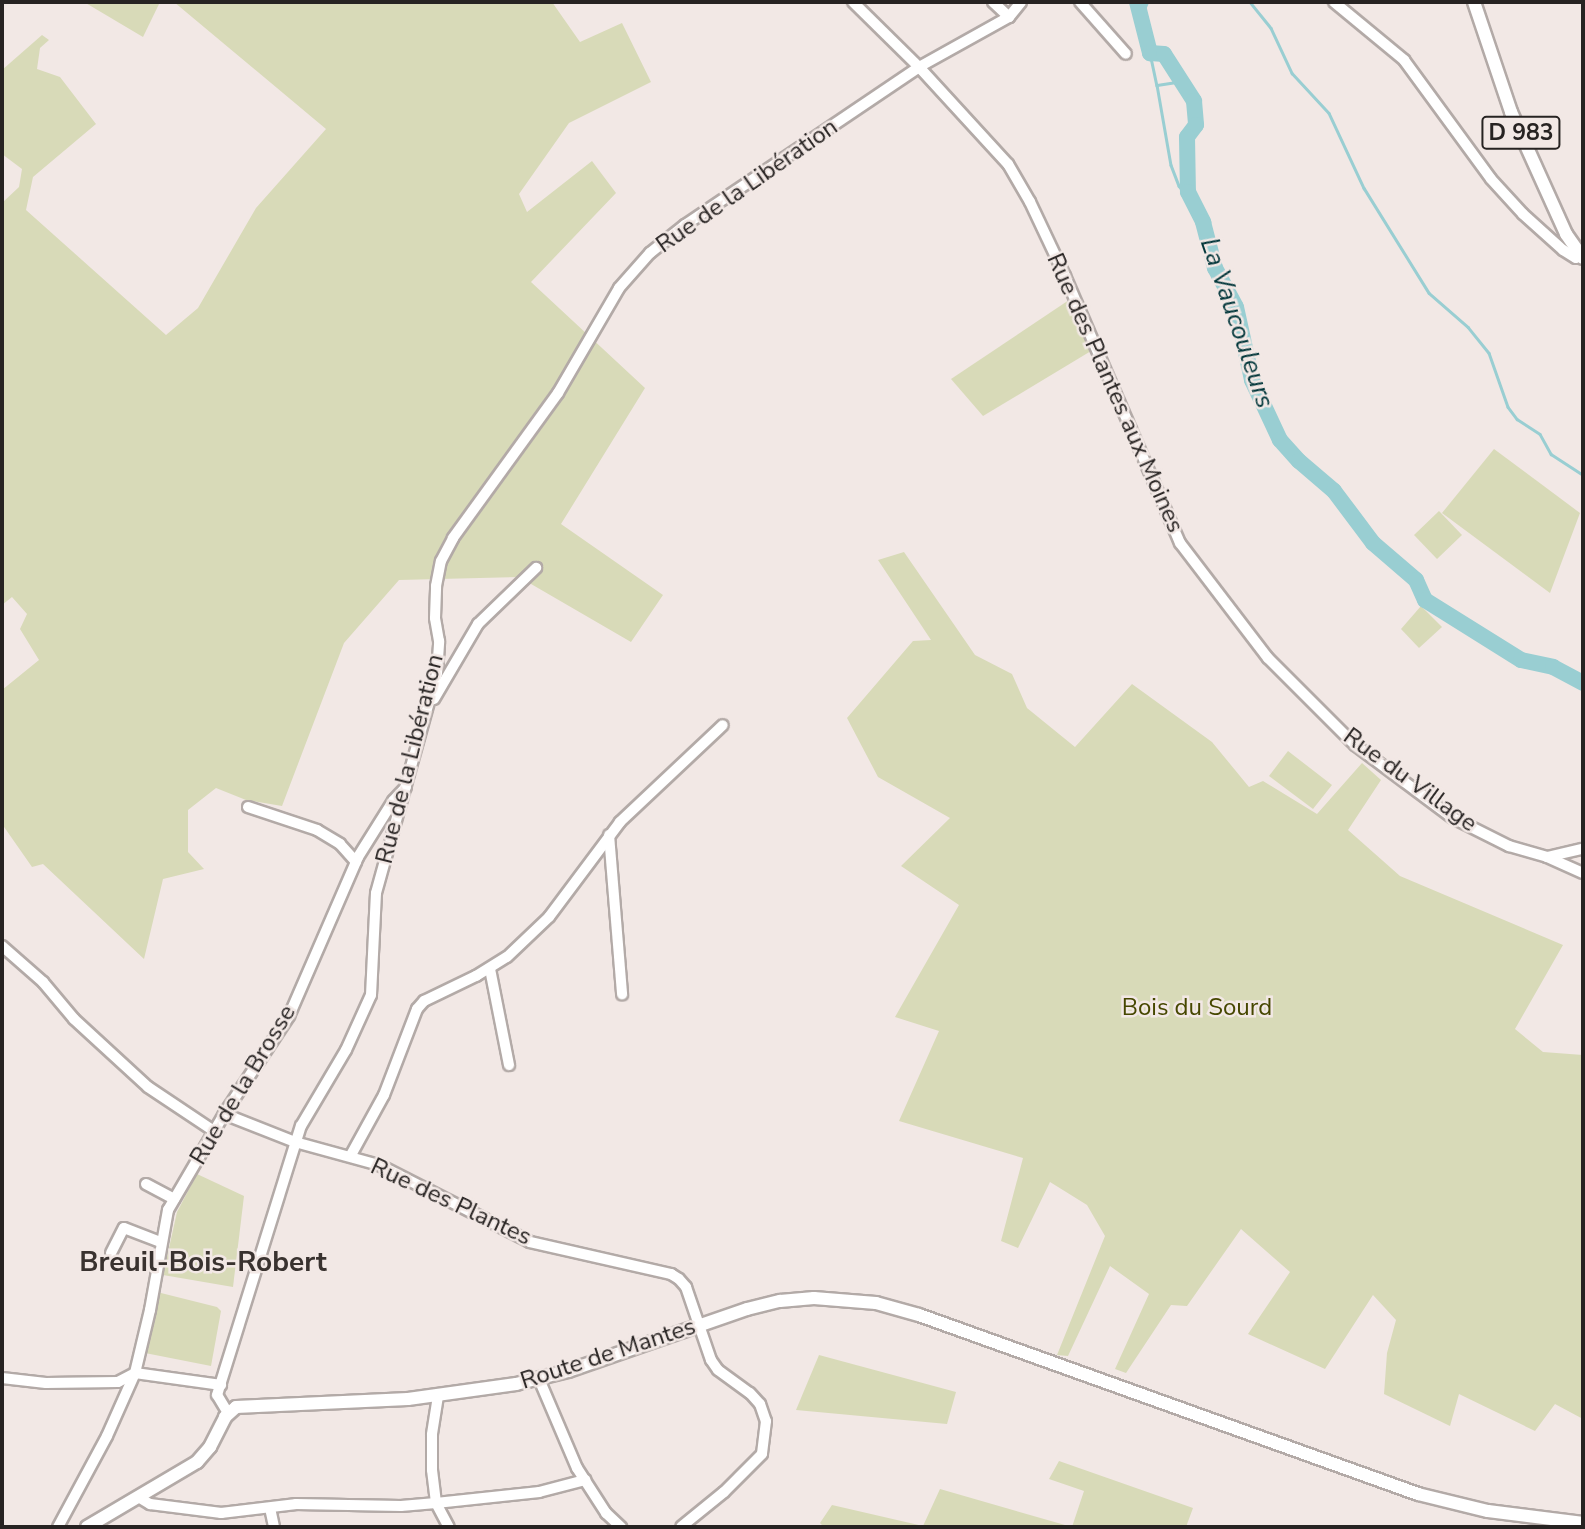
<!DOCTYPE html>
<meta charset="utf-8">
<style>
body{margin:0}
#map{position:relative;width:1585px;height:1529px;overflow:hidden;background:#f2e8e5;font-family:"Nunito Sans",sans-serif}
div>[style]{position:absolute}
.green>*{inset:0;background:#d8dab8}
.stream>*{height:2.5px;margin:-1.25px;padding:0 1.25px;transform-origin:1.25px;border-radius:1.25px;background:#99ced2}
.river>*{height:16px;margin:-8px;padding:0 8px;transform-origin:8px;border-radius:8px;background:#99ced2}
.roads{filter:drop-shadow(2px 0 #b3aaa7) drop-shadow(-2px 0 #b3aaa7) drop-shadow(0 2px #b3aaa7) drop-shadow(0 -2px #b3aaa7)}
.minor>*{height:10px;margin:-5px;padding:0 5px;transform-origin:5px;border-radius:5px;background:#fff}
.major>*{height:12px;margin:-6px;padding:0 6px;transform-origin:6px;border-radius:6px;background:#fff}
span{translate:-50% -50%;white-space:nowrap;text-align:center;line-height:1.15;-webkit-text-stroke:5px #f2e8e5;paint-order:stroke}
.shield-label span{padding:2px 5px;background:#f2e8e5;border:2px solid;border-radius:5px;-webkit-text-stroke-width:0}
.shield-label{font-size:23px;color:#272322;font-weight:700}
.street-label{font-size:24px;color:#272322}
.park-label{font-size:24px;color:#464700}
.water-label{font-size:26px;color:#01363a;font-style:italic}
.quarter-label{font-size:28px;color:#39322f;font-weight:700}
.frame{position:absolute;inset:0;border:4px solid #272322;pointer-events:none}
</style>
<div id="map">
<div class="green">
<div style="clip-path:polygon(84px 2px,160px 2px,143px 37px)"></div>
<div style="clip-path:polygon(174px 2px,552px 2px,580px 42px,622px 23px,651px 82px,569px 123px,519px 194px,527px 212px,592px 161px,616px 193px,531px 282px,645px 388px,561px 524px,663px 595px,631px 642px,519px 577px,399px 580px,344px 643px,282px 806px,246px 800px,216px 788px,188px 810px,188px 852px,204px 869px,163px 879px,144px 959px,43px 864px,32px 867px,2px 824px,2px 690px,39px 660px,20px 629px,27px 614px,12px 597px,2px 605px,2px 203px,19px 187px,22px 169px,2px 154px,2px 70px,42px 35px,49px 40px,40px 48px,37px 69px,60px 77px,96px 124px,33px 177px,26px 210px,166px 335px,198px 308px,256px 208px,326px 129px)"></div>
<div style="clip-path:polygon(1069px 300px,1091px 351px,983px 416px,951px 379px)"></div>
<div style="clip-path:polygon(1494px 449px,1580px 513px,1550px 593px,1442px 513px)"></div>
<div style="clip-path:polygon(1439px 511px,1462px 535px,1437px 559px,1414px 535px)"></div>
<div style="clip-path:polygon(904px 552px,975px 655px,1012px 674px,1027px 708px,1075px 747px,1132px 684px,1212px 742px,1249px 787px,1263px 781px,1317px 814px,1362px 763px,1381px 780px,1348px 830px,1400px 876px,1563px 945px,1515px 1029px,1543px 1052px,1583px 1055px,1583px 1419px,1555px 1404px,1535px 1431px,1459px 1394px,1450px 1426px,1384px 1394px,1387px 1353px,1396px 1320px,1373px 1295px,1325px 1369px,1248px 1334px,1290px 1272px,1241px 1229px,1187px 1306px,1171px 1305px,1126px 1373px,1115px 1369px,1149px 1294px,1110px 1266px,1068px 1356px,1057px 1355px,1105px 1236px,1087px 1205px,1050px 1182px,1018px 1248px,1001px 1241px,1023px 1158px,899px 1121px,939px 1031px,895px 1017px,959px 905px,901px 866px,950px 818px,878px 777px,847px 718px,913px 641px,931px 640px,878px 560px)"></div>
<div style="clip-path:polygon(1421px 606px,1442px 627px,1419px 648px,1401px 629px)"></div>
<div style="clip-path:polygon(1288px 751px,1332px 785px,1313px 809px,1269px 776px)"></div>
<div style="clip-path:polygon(197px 1174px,244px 1196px,233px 1287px,163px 1275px,177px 1212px)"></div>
<div style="clip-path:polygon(157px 1292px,217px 1307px,221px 1311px,211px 1366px,145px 1353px)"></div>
<div style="clip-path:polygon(819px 1355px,956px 1392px,947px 1424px,796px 1410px)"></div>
<div style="clip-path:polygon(1059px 1461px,1193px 1508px,1186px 1527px,824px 1527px,820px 1523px,832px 1505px,923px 1526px,940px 1489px,1072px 1527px,1084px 1491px,1049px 1479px)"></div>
</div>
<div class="stream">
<div style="left:1250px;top:2px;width:33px;rotate:51deg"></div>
<div style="left:1271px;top:28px;width:50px;rotate:65deg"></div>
<div style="left:1292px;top:73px;width:54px;rotate:47.2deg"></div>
<div style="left:1329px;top:113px;width:83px;rotate:65deg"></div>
<div style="left:1364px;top:188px;width:123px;rotate:58.2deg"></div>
<div style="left:1429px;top:293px;width:52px;rotate:41.1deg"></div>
<div style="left:1468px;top:327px;width:33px;rotate:51deg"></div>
<div style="left:1489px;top:353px;width:57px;rotate:70.6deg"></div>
<div style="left:1508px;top:407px;width:15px;rotate:53deg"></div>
<div style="left:1517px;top:419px;width:27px;rotate:33deg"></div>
<div style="left:1540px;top:434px;width:23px;rotate:61deg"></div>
<div style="left:1551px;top:454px;width:38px;rotate:33deg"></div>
<div style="left:1142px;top:14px;width:13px;rotate:-67deg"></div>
<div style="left:1150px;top:53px;width:33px;rotate:78deg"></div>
<div style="left:1157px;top:85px;width:24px;rotate:-9deg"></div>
<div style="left:1157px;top:85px;width:81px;rotate:80.1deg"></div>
<div style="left:1171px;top:165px;width:22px;rotate:69deg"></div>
<div style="left:1179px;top:186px;width:23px;rotate:52deg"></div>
</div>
<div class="river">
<div style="left:1137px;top:2px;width:53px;rotate:75.7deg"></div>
<div style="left:1150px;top:53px;width:14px;rotate:4deg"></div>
<div style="left:1164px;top:54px;width:56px;rotate:57.4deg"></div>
<div style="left:1194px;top:101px;width:24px;rotate:85deg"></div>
<div style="left:1196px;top:125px;width:15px;rotate:127deg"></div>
<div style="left:1187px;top:137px;width:55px;rotate:89deg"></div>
<div style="left:1188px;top:192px;width:34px;rotate:63deg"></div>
<div style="left:1203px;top:222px;width:48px;rotate:75.4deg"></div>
<div style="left:1215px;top:268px;width:44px;rotate:61.7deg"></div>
<div style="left:1236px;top:307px;width:75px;rotate:77.6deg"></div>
<div style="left:1252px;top:380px;width:66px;rotate:65deg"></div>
<div style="left:1280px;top:440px;width:28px;rotate:48deg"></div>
<div style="left:1299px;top:461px;width:46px;rotate:40.6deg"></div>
<div style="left:1334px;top:491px;width:65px;rotate:53.1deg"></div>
<div style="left:1373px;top:543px;width:57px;rotate:40.7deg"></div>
<div style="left:1416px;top:580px;width:22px;rotate:66deg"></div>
<div style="left:1425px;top:600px;width:113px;rotate:32deg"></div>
<div style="left:1521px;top:660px;width:33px;rotate:12deg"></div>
<div style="left:1553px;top:667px;width:34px;rotate:28deg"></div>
</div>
<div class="roads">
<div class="minor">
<div style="left:853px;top:2px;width:93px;rotate:44.6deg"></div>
<div style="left:919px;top:67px;width:132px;rotate:47.5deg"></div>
<div style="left:1008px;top:164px;width:44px;rotate:59.9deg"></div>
<div style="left:1030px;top:202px;width:82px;rotate:64.7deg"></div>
<div style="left:1065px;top:276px;width:291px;rotate:66.7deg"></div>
<div style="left:1180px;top:543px;width:145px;rotate:52.6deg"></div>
<div style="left:1268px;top:658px;width:123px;rotate:45deg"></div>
<div style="left:1355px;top:745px;width:122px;rotate:36.7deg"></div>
<div style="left:1453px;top:818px;width:63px;rotate:26.6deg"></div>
<div style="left:1509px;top:846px;width:40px;rotate:16deg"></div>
<div style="left:1547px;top:857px;width:37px;rotate:-13deg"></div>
<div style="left:993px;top:2px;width:22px;rotate:43deg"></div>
<div style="left:1080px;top:2px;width:69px;rotate:48.5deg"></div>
<div style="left:1334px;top:2px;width:91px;rotate:39.6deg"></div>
<div style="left:1404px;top:60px;width:147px;rotate:53.8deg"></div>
<div style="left:1491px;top:179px;width:47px;rotate:47.6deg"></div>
<div style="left:1523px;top:214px;width:54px;rotate:42deg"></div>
<div style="left:1563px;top:250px;width:15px;rotate:32deg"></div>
<div style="left:1576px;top:258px;width:6px;rotate:-31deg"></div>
<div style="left:434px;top:699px;width:87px;rotate:-59.6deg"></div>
<div style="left:478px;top:624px;width:81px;rotate:-44deg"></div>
<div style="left:248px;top:807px;width:73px;rotate:18.4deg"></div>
<div style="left:317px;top:830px;width:27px;rotate:31deg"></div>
<div style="left:340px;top:844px;width:24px;rotate:48deg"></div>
<div style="left:609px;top:835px;width:160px;rotate:85.3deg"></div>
<div style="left:1547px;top:857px;width:39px;rotate:24deg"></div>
<div style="left:2px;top:946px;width:55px;rotate:41.3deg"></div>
<div style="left:43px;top:982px;width:48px;rotate:50deg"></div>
<div style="left:74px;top:1019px;width:100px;rotate:42.6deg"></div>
<div style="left:148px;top:1087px;width:79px;rotate:33.7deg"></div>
<div style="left:490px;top:969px;width:98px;rotate:78.8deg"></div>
<div style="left:224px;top:1114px;width:76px;rotate:21.5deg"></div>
<div style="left:295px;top:1142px;width:87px;rotate:15.3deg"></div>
<div style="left:379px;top:1165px;width:169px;rotate:27deg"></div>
<div style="left:530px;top:1242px;width:145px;rotate:12.8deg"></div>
<div style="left:671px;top:1274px;width:9px;rotate:32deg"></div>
<div style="left:679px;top:1279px;width:11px;rotate:49deg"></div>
<div style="left:686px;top:1287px;width:77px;rotate:71.1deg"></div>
<div style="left:711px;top:1360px;width:12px;rotate:55deg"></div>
<div style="left:718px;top:1370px;width:39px;rotate:36deg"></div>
<div style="left:750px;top:1393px;width:15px;rotate:48deg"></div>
<div style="left:760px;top:1404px;width:18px;rotate:71deg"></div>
<div style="left:766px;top:1421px;width:33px;rotate:97deg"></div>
<div style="left:762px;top:1454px;width:54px;rotate:135deg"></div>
<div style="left:724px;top:1492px;width:55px;rotate:140.9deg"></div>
<div style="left:351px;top:1155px;width:68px;rotate:-61.2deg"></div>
<div style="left:384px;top:1095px;width:92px;rotate:-69deg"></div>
<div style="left:417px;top:1009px;width:11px;rotate:-49deg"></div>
<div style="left:424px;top:1001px;width:58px;rotate:-25.7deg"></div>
<div style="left:476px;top:976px;width:36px;rotate:-32deg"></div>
<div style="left:507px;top:957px;width:58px;rotate:-43.6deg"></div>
<div style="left:549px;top:917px;width:119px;rotate:-53.2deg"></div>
<div style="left:620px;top:822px;width:141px;rotate:-43.3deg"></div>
<div style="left:146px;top:1184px;width:32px;rotate:28deg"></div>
<div style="left:111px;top:1253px;width:28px;rotate:-63deg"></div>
<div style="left:124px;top:1228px;width:40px;rotate:21deg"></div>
<div style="left:2px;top:1378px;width:44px;rotate:6.5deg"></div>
<div style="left:46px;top:1383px;width:72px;rotate:-0.8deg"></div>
<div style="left:118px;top:1382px;width:19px;rotate:-28deg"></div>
<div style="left:135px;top:1373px;width:87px;rotate:7.9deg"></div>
<div style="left:539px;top:1379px;width:97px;rotate:66.9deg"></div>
<div style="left:577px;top:1468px;width:54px;rotate:57.2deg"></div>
<div style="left:606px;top:1513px;width:21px;rotate:43deg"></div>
<div style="left:438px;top:1396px;width:39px;rotate:99deg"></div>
<div style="left:432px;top:1435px;width:35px;rotate:90deg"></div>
<div style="left:432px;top:1470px;width:33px;rotate:83deg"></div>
<div style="left:436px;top:1503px;width:27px;rotate:62deg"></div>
<div style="left:228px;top:1413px;width:21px;rotate:-121deg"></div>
<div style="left:217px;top:1395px;width:282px;rotate:-72.7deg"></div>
<div style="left:301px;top:1126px;width:88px;rotate:-59.4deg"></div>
<div style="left:346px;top:1050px;width:60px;rotate:-65.6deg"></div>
<div style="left:371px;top:995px;width:102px;rotate:-87.2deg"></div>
<div style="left:376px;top:893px;width:228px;rotate:-74.5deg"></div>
<div style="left:437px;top:673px;width:32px;rotate:-86deg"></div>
<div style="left:439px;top:641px;width:23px;rotate:-100deg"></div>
<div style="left:435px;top:618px;width:32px;rotate:-88deg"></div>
<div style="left:436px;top:586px;width:25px;rotate:-79deg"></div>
<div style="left:441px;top:561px;width:26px;rotate:-62deg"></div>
<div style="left:453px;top:538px;width:179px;rotate:-54.1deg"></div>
<div style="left:558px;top:393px;width:121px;rotate:-59.8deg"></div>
<div style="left:619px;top:288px;width:47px;rotate:-48.5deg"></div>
<div style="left:650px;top:253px;width:45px;rotate:-38.7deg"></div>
<div style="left:685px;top:225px;width:282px;rotate:-34deg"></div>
<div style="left:919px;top:67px;width:103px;rotate:-29.1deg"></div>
<div style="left:1009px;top:17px;width:19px;rotate:-51deg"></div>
<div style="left:140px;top:1498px;width:12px;rotate:31deg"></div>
<div style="left:150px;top:1504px;width:72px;rotate:7.2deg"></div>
<div style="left:221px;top:1513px;width:76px;rotate:-6.8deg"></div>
<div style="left:296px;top:1504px;width:105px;rotate:1.1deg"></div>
<div style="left:401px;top:1506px;width:35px;rotate:-5deg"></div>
<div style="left:436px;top:1503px;width:104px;rotate:-6.1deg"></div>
<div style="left:539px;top:1492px;width:48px;rotate:-14.6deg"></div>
<div style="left:270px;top:1508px;width:19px;rotate:78deg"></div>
<div style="left:58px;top:1527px;width:103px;rotate:-61.7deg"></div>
<div style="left:107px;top:1436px;width:69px;rotate:-66deg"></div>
<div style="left:135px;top:1373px;width:65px;rotate:-76.6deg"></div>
<div style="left:150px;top:1310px;width:102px;rotate:-79.8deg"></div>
<div style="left:168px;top:1210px;width:111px;rotate:-59.7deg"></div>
<div style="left:224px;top:1114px;width:118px;rotate:-56.4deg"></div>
<div style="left:289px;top:1016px;width:173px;rotate:-66.5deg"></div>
<div style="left:358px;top:857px;width:66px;rotate:-58deg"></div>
<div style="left:393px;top:801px;width:19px;rotate:-47deg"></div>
</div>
<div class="major">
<div style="left:1474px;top:2px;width:116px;rotate:71.4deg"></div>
<div style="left:1511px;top:112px;width:134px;rotate:65.7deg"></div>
<div style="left:1566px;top:234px;width:29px;rotate:55deg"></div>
<div style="left:87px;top:1527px;width:128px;rotate:-30.6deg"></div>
<div style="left:197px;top:1462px;width:20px;rotate:-49deg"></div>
<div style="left:210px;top:1447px;width:34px;rotate:-63deg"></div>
<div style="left:225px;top:1417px;width:15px;rotate:-42deg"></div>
<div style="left:236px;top:1407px;width:172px;rotate:-2.7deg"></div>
<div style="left:408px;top:1399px;width:109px;rotate:-7.9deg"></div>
<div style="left:516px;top:1384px;width:54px;rotate:-14deg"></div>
<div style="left:568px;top:1371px;width:189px;rotate:-19.1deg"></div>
<div style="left:747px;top:1309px;width:34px;rotate:-14deg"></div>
<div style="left:780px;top:1301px;width:34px;rotate:-5deg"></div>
<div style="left:814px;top:1298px;width:62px;rotate:4.6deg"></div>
<div style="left:876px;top:1303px;width:45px;rotate:15.6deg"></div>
<div style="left:919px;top:1315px;width:530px;rotate:19.73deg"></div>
<div style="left:1418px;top:1494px;width:72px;rotate:13.7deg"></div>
<div style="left:1488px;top:1511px;width:96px;rotate:7.2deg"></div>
</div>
</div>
<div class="shield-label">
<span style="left:1521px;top:133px">D 983</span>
</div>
<div class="street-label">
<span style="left:747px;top:186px;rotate:-35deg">Rue de la Libération</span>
<span style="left:1115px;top:393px;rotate:66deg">Rue des Plantes aux Moines</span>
<span style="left:410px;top:759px;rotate:-76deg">Rue de la Libération</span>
<span style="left:1410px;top:780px;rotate:36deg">Rue du Village</span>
<span style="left:243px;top:1085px;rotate:-59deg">Rue de la Brosse</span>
<span style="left:451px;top:1202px;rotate:25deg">Rue des Plantes</span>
<span style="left:608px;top:1354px;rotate:-18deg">Route de Mantes</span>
</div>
<div class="park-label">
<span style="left:1197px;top:1008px">Bois du Sourd</span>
</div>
<div class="water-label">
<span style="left:1237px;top:323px;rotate:71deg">La Vaucouleurs</span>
</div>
<div class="quarter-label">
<span style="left:203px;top:1262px">Breuil-Bois-Robert</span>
</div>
<div class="frame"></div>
</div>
